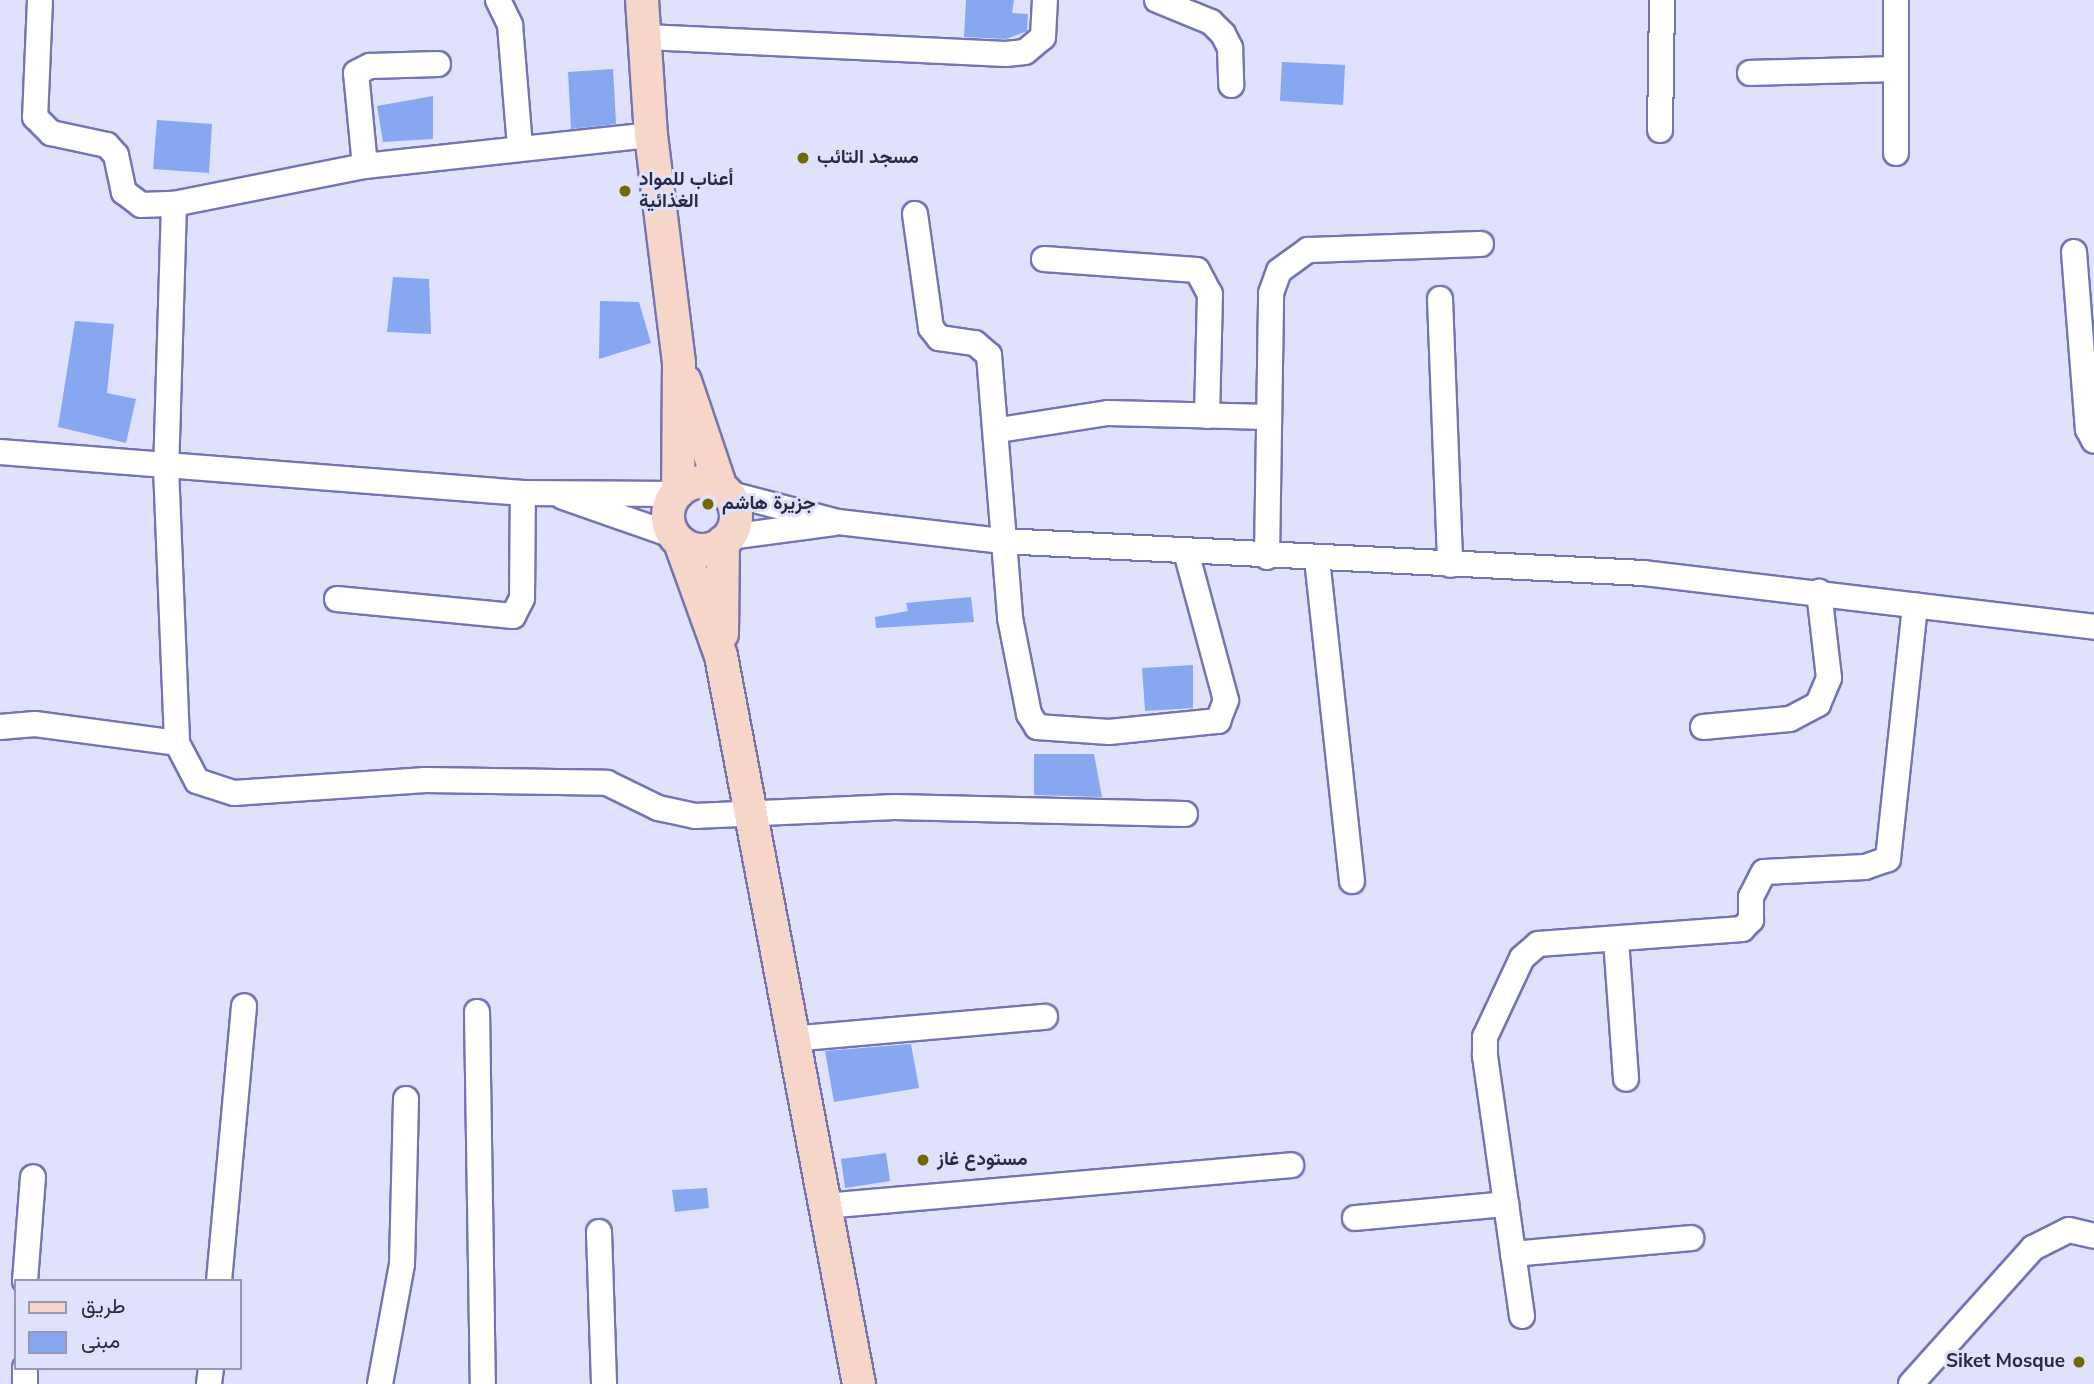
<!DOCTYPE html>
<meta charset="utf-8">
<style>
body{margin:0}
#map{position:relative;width:2094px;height:1384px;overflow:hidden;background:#e0e1fd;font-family:"Nunito Sans",Vazirmatn,sans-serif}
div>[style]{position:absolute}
.building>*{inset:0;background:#85a8f1}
.roads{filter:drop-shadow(2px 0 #7574b3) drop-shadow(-2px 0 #7574b3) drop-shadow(0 2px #7574b3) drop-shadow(0 -2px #7574b3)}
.minor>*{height:24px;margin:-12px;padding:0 12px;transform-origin:12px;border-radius:12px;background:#fff}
.major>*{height:32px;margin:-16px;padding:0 16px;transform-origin:16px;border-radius:16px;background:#f5d6c9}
.major>.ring{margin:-16px;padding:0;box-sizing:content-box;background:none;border:32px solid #f5d6c9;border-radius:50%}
.dots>*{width:19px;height:19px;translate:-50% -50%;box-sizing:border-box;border:4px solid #e0e1fd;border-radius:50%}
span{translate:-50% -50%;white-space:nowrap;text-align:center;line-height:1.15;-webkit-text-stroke:6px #e0e1fd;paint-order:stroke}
.poi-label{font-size:19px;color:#292944;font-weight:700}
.left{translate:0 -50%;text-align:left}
.right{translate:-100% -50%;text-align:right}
.legend{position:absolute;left:14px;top:1279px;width:228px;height:91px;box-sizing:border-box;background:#e0e1fd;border:2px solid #9797b3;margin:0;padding:9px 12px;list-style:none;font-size:21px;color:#292944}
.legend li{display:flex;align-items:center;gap:14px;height:35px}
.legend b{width:35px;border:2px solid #9797b3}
</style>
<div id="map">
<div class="building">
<div style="clip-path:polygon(966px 0,1014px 0,1012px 13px,1028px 14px,1027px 31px,1006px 39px,964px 37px)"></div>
<div style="clip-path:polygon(1282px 62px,1345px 65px,1343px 105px,1280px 101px)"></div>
<div style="clip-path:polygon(613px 69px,616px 124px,571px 129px,568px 72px)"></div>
<div style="clip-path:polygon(433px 96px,433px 139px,383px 142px,377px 106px)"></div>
<div style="clip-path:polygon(157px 120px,212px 124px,209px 173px,153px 169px)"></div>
<div style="clip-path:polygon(393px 277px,429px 279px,431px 334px,387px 332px)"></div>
<div style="clip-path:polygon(600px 301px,639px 302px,651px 343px,599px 359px)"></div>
<div style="clip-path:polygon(75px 321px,114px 324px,107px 393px,136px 399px,126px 443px,58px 427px)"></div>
<div style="clip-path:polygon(971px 597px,974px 622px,876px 628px,875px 617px,908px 611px,906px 603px)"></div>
<div style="clip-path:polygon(1193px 665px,1193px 708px,1145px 711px,1142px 668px)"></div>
<div style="clip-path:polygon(1034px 754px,1094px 754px,1102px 797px,1034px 795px)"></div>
<div style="clip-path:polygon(911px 1044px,919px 1088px,834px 1102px,825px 1051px)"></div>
<div style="clip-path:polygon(886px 1153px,890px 1181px,845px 1188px,841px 1159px)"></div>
<div style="clip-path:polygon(707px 1188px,709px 1208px,675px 1212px,672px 1190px)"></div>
</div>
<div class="roads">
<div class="minor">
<div style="left:40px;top:0;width:117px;rotate:92.4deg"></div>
<div style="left:35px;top:117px;width:23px;rotate:45deg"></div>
<div style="left:51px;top:133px;width:57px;rotate:12.1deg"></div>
<div style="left:107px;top:145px;width:13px;rotate:48deg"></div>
<div style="left:116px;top:155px;width:38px;rotate:78deg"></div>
<div style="left:124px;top:192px;width:21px;rotate:37deg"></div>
<div style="left:141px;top:205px;width:33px;rotate:-2deg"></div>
<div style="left:174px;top:204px;width:195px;rotate:-11.3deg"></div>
<div style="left:365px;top:166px;width:288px;rotate:-6.2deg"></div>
<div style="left:498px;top:0;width:28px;rotate:64deg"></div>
<div style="left:510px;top:25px;width:122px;rotate:85.3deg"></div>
<div style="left:1157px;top:0;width:58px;rotate:22.2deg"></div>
<div style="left:1211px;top:22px;width:17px;rotate:45deg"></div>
<div style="left:1223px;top:34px;width:16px;rotate:63deg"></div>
<div style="left:1230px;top:48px;width:37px;rotate:88deg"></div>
<div style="left:1896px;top:0;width:153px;rotate:90deg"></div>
<div style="left:646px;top:37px;width:360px;rotate:2.7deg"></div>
<div style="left:1006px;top:54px;width:19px;rotate:-6deg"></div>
<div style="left:1025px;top:52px;width:23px;rotate:-40deg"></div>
<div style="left:1043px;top:37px;width:37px;rotate:-87deg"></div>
<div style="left:1750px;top:73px;width:144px;rotate:-1.6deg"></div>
<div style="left:1660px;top:130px;width:130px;rotate:-89.1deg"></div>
<div style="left:365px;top:166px;width:93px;rotate:-95.5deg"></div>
<div style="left:356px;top:73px;width:16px;rotate:-27deg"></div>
<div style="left:370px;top:66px;width:68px;rotate:-1.7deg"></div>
<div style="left:174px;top:204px;width:263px;rotate:91.7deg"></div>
<div style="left:166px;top:467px;width:276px;rotate:87.7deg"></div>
<div style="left:177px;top:743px;width:43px;rotate:62.2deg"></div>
<div style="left:197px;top:781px;width:39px;rotate:18deg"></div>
<div style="left:234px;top:793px;width:192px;rotate:-3.9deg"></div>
<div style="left:426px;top:780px;width:181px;rotate:0.9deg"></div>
<div style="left:607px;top:783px;width:57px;rotate:26.1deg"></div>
<div style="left:658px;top:808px;width:38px;rotate:12deg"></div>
<div style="left:695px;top:816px;width:200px;rotate:-2.6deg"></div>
<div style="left:895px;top:807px;width:290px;rotate:1.4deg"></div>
<div style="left:915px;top:214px;width:115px;rotate:82deg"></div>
<div style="left:931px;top:328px;width:13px;rotate:51deg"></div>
<div style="left:939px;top:338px;width:36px;rotate:8deg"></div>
<div style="left:975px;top:343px;width:18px;rotate:41deg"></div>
<div style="left:989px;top:355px;width:264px;rotate:85.4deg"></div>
<div style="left:1010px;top:618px;width:98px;rotate:78.8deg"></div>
<div style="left:1029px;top:714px;width:15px;rotate:58deg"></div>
<div style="left:1037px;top:727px;width:72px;rotate:4deg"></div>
<div style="left:1109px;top:732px;width:110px;rotate:-5.8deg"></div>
<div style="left:1218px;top:721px;width:22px;rotate:-69deg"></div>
<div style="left:1226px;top:700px;width:153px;rotate:-105.1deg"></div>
<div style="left:2074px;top:252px;width:178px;rotate:85.5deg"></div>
<div style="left:2088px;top:429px;width:13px;rotate:63deg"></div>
<div style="left:1044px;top:259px;width:153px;rotate:4.1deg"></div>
<div style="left:1197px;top:270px;width:27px;rotate:62deg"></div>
<div style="left:1210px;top:294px;width:122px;rotate:91.4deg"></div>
<div style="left:1440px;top:299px;width:266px;rotate:87.8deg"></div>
<div style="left:999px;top:430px;width:110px;rotate:-8.9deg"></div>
<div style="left:1108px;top:413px;width:161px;rotate:1.4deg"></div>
<div style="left:0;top:452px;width:525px;rotate:4.48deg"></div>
<div style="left:523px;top:493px;width:153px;rotate:0.4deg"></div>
<div style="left:727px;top:493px;width:115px;rotate:14.6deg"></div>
<div style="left:838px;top:522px;width:164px;rotate:6.6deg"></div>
<div style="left:1001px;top:541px;width:644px;rotate:2.85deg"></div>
<div style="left:1644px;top:573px;width:453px;rotate:6.8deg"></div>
<div style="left:563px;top:497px;width:119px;rotate:19.2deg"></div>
<div style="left:729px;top:537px;width:106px;rotate:-7.6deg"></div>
<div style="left:1267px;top:557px;width:264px;rotate:-89.1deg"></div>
<div style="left:1271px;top:293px;width:23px;rotate:-70deg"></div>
<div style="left:1279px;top:271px;width:36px;rotate:-36deg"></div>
<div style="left:1308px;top:250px;width:173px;rotate:-2deg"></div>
<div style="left:1317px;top:559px;width:324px;rotate:83.8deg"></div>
<div style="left:337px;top:599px;width:177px;rotate:5.5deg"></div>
<div style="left:513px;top:616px;width:20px;rotate:-63deg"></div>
<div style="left:522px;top:598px;width:105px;rotate:-89.5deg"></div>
<div style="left:0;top:727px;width:35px;rotate:-5deg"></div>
<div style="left:35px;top:724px;width:143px;rotate:7.6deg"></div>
<div style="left:1703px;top:727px;width:87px;rotate:-5.3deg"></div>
<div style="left:1790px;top:719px;width:32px;rotate:-28deg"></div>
<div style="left:1818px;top:704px;width:28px;rotate:-67deg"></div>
<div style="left:1829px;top:678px;width:87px;rotate:-96.6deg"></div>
<div style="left:1616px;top:939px;width:140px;rotate:85.9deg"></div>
<div style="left:477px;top:1012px;width:372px;rotate:89.1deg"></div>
<div style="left:791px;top:1039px;width:255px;rotate:-5deg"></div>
<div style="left:825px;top:1206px;width:468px;rotate:-5deg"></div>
<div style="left:1355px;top:1218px;width:152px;rotate:-5.3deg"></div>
<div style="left:599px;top:1232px;width:152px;rotate:88.1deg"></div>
<div style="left:1513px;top:1254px;width:179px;rotate:-5.1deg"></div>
<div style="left:25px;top:1281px;width:104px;rotate:-85.6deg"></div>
<div style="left:219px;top:1281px;width:276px;rotate:-84.8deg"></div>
<div style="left:1522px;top:1316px;width:264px;rotate:-98.1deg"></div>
<div style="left:1485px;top:1055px;width:18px;rotate:-90deg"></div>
<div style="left:1485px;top:1037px;width:87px;rotate:-64.9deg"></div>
<div style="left:1522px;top:958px;width:21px;rotate:-41deg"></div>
<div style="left:1538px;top:944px;width:205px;rotate:-4.2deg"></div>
<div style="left:1742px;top:929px;width:13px;rotate:-45deg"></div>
<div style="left:1751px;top:920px;width:23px;rotate:-90deg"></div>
<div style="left:1751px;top:897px;width:28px;rotate:-63deg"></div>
<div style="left:1764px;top:872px;width:101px;rotate:-2.8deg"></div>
<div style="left:1865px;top:867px;width:24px;rotate:-19deg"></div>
<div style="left:1888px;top:859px;width:255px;rotate:-83.9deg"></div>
<div style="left:25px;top:1368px;width:16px;rotate:90deg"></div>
<div style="left:209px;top:1384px;width:16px;rotate:-83deg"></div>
<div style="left:380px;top:1384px;width:122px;rotate:-79.6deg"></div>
<div style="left:402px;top:1264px;width:165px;rotate:-88.6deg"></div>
<div style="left:1911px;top:1384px;width:183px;rotate:-48.1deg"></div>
<div style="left:2033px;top:1248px;width:40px;rotate:-26.6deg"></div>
<div style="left:2069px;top:1230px;width:26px;rotate:13deg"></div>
</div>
<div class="major">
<div style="left:642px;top:0;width:135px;rotate:86.2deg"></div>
<div style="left:651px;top:135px;width:230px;rotate:83deg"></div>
<div style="left:679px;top:363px;width:129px;rotate:90.4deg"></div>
<div style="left:685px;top:381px;width:113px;rotate:71.4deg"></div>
<div class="ring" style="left:668px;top:482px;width:36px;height:36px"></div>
<div style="left:680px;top:542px;width:121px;rotate:70.2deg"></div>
<div style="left:721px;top:656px;width:741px;rotate:79.27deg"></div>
<div style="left:722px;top:634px;width:92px;rotate:-89.4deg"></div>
</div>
</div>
<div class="dots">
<div style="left:803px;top:158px;background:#716900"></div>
<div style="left:625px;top:191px;background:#716900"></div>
<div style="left:708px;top:504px;background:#716900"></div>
<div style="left:923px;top:1160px;background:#716900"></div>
<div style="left:2079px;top:1362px;background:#716900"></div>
</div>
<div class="poi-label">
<span class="left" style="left:817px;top:158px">مسجد التائب</span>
<span class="left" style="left:639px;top:191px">أعناب للمواد<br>الغذائية</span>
<span class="left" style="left:722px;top:504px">جزيرة هاشم</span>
<span class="left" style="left:937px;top:1160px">مستودع غاز</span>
<span class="right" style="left:2065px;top:1362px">Siket Mosque</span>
</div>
<ul class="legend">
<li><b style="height:9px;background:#f5d6c9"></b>طريق</li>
<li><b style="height:19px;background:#85a8f1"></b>مبنى</li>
</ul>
</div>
